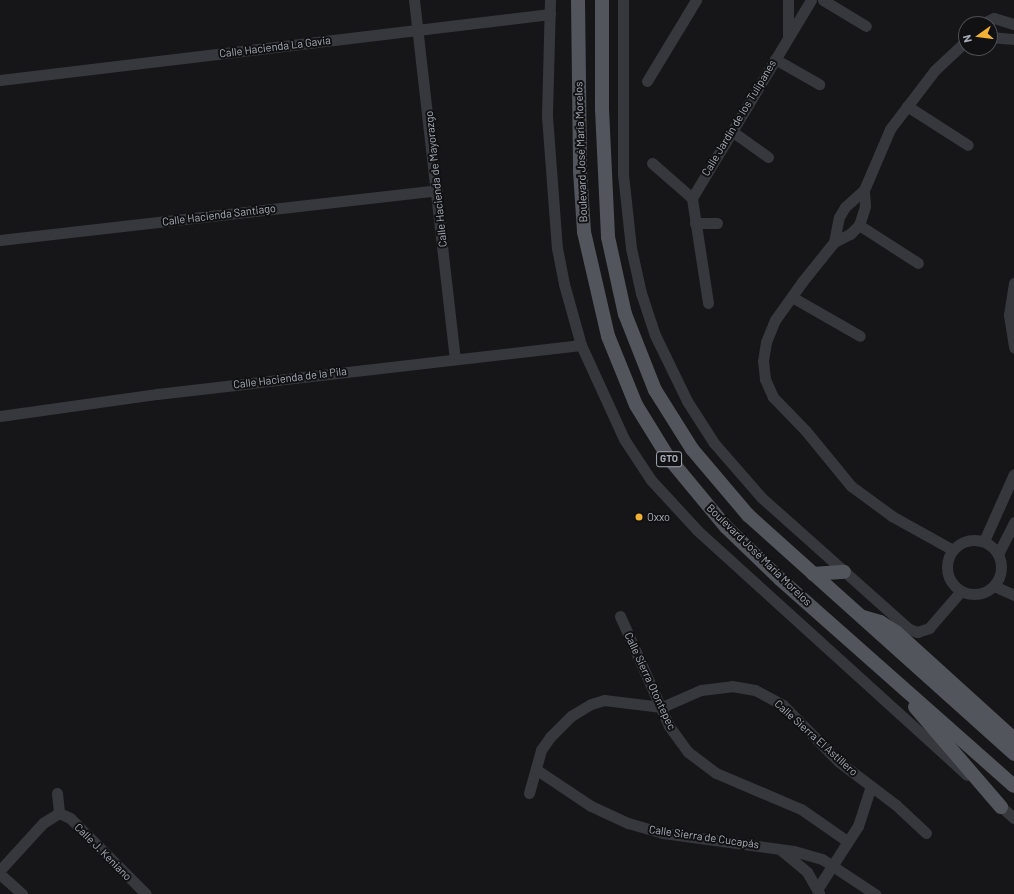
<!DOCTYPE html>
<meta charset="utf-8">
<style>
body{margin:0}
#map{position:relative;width:1014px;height:894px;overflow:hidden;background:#161618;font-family:Barlow,sans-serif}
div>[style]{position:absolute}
.minor>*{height:11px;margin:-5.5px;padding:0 5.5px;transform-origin:5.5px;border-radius:5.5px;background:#37383d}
.minor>.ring{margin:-5.5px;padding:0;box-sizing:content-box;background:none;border:11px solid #37383d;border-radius:50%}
.major>*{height:14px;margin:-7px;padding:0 7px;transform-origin:7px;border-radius:7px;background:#53555c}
.dots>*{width:11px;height:11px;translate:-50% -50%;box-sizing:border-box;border:2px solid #111113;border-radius:50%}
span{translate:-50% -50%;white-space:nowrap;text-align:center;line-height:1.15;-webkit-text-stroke:4px #111113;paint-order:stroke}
.shield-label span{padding:1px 3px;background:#111113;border:1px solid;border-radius:3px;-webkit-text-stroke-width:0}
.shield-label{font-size:10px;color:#a8adb8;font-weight:700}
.street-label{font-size:11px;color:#a8adb8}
.poi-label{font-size:11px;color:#a8adb8}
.left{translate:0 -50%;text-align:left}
.north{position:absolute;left:958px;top:16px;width:40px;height:40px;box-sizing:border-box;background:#111113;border:1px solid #4d4f55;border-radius:50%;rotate:256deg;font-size:11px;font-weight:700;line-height:16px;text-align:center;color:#a8adb8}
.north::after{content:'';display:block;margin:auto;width:14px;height:18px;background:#f2b134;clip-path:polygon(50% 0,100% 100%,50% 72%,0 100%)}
</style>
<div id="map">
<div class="minor">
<div style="left:414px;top:0;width:360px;rotate:83.5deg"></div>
<div style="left:550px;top:0;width:116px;rotate:91.5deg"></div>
<div style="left:547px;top:116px;width:132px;rotate:85.7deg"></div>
<div style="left:557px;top:248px;width:37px;rotate:79deg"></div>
<div style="left:564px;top:284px;width:63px;rotate:74.4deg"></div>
<div style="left:581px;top:345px;width:103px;rotate:65.4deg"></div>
<div style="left:624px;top:439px;width:49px;rotate:56.6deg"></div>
<div style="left:651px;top:480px;width:69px;rotate:47.3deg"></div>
<div style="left:698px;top:531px;width:363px;rotate:42.2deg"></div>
<div style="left:623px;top:0;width:174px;rotate:90deg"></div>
<div style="left:623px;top:174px;width:74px;rotate:83.8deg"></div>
<div style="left:631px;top:248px;width:46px;rotate:77.5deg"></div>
<div style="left:641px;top:293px;width:44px;rotate:71.6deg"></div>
<div style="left:655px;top:335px;width:73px;rotate:64.1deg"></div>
<div style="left:687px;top:401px;width:50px;rotate:57.3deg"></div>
<div style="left:714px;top:443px;width:73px;rotate:48.9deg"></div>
<div style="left:762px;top:498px;width:197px;rotate:41.7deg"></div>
<div style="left:909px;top:629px;width:9px;rotate:21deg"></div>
<div style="left:917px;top:632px;width:13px;rotate:-18deg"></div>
<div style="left:929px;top:628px;width:49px;rotate:-49.1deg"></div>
<div style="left:823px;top:0;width:50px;rotate:31.2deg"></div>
<div style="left:981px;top:24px;width:14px;rotate:-25deg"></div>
<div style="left:994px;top:18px;width:21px;rotate:17deg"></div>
<div style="left:788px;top:37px;width:37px;rotate:-90deg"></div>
<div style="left:990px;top:37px;width:24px;rotate:5deg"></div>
<div style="left:775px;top:59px;width:51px;rotate:29.6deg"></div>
<div style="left:0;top:80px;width:554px;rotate:-6.84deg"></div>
<div style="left:647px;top:81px;width:95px;rotate:-58.8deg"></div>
<div style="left:907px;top:106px;width:72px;rotate:32.6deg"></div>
<div style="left:733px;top:132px;width:43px;rotate:35.5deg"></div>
<div style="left:652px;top:163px;width:53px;rotate:41.2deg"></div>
<div style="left:695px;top:223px;width:22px"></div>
<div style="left:859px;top:225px;width:70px;rotate:32.8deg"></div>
<div style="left:0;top:240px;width:440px;rotate:-6.5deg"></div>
<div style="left:834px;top:242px;width:25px;rotate:-79deg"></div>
<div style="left:839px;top:217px;width:12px;rotate:-59deg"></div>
<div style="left:845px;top:207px;width:25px;rotate:-42deg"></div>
<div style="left:1014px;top:283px;width:32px;rotate:99deg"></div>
<div style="left:1009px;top:315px;width:33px;rotate:81deg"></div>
<div style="left:792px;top:297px;width:78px;rotate:29.8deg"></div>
<div style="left:708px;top:303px;width:106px;rotate:-98.7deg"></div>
<div style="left:692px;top:198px;width:231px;rotate:-59deg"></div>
<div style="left:0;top:416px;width:159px;rotate:-8deg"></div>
<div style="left:157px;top:394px;width:427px;rotate:-6.6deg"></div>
<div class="ring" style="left:947px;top:540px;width:43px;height:43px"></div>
<div style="left:984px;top:541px;width:73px;rotate:-65.9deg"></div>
<div style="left:953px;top:550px;width:70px;rotate:-150.9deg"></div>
<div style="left:892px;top:516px;width:51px;rotate:-143.8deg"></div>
<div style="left:851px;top:486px;width:72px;rotate:-129.4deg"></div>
<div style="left:805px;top:430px;width:46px;rotate:-134.1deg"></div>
<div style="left:773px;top:397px;width:20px;rotate:-114deg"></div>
<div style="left:765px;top:379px;width:18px;rotate:-96deg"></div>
<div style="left:763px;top:361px;width:19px;rotate:-81deg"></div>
<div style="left:766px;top:342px;width:24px;rotate:-68deg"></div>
<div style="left:775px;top:320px;width:47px;rotate:-54.6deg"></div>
<div style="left:802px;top:282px;width:51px;rotate:-51.3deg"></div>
<div style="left:834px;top:242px;width:18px;rotate:-27deg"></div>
<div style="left:850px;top:234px;width:13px;rotate:-45deg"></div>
<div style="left:859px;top:225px;width:20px;rotate:-72deg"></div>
<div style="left:865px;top:206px;width:16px;rotate:-94deg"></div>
<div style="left:864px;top:190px;width:66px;rotate:-66.9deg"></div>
<div style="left:890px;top:129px;width:74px;rotate:-52.7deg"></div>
<div style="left:935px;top:70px;width:42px;rotate:-43.1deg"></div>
<div style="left:998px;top:554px;width:36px;rotate:-63deg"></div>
<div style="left:994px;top:586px;width:22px;rotate:24deg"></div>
<div style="left:620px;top:616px;width:120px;rotate:66deg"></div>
<div style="left:669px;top:726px;width:32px;rotate:54deg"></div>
<div style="left:688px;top:752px;width:35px;rotate:37deg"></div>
<div style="left:716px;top:773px;width:92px;rotate:23deg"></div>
<div style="left:801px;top:809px;width:56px;rotate:34.8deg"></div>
<div style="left:537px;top:770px;width:65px;rotate:33.7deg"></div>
<div style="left:591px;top:806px;width:41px;rotate:24.7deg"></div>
<div style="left:628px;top:823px;width:36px;rotate:16deg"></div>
<div style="left:663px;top:833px;width:132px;rotate:7.8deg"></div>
<div style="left:794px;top:851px;width:29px;rotate:16deg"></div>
<div style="left:822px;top:859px;width:64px;rotate:33.4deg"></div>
<div style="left:57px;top:793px;width:20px;rotate:84deg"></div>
<div style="left:529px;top:793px;width:45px;rotate:-74.4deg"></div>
<div style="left:541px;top:750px;width:16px;rotate:-55deg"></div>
<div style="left:550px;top:737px;width:30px;rotate:-45deg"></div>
<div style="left:571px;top:716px;width:23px;rotate:-31deg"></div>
<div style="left:591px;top:704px;width:14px;rotate:-17deg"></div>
<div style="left:604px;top:700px;width:58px;rotate:6.9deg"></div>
<div style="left:662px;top:707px;width:43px;rotate:-23.6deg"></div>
<div style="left:701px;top:690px;width:31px;rotate:-7deg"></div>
<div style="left:732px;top:686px;width:23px;rotate:10deg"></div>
<div style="left:755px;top:690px;width:32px;rotate:28deg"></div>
<div style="left:783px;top:705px;width:78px;rotate:45.5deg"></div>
<div style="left:838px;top:761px;width:73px;rotate:37.2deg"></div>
<div style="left:896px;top:805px;width:41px;rotate:43deg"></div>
<div style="left:996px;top:802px;width:24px;rotate:42deg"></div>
<div style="left:59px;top:813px;width:12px;rotate:24deg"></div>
<div style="left:70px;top:818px;width:107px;rotate:45deg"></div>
<div style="left:781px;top:850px;width:34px;rotate:40deg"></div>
<div style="left:807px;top:872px;width:24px;rotate:60deg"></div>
<div style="left:0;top:870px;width:64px;rotate:-47.5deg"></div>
<div style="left:43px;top:823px;width:19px;rotate:-32deg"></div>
<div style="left:0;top:874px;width:30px;rotate:42deg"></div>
<div style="left:818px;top:888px;width:74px;rotate:-57.2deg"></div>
<div style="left:858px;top:826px;width:42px;rotate:-72deg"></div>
</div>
<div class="major">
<div style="left:578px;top:0;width:171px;rotate:89.3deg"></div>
<div style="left:580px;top:171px;width:61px;rotate:86.2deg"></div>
<div style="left:584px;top:232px;width:107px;rotate:77deg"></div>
<div style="left:608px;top:336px;width:74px;rotate:67.9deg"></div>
<div style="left:636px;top:405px;width:61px;rotate:58.4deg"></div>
<div style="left:668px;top:457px;width:91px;rotate:50.4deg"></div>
<div style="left:726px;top:527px;width:75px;rotate:43.9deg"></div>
<div style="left:780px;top:579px;width:312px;rotate:41.5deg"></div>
<div style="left:602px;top:0;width:109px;rotate:90deg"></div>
<div style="left:602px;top:109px;width:128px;rotate:87.3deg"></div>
<div style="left:608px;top:237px;width:79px;rotate:77.6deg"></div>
<div style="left:625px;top:314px;width:82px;rotate:68.5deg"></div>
<div style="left:655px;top:390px;width:70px;rotate:57.9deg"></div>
<div style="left:692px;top:449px;width:87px;rotate:49.7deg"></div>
<div style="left:748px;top:515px;width:358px;rotate:41.9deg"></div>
<div style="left:813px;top:574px;width:31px;rotate:-4deg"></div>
<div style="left:863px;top:617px;width:18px;rotate:16deg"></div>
<div style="left:880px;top:622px;width:19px;rotate:32deg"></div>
<div style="left:896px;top:632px;width:159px;rotate:42.2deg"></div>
<div style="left:915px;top:707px;width:132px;rotate:49.3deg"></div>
</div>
<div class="dots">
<div style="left:639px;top:517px;background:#f2b134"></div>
</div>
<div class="shield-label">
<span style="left:669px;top:459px">GTO</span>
</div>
<div class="street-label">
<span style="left:275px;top:47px;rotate:-7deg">Calle Hacienda La Gavia</span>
<span style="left:739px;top:118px;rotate:-59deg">Calle Jardín de los Tulipanes</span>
<span style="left:581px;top:152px;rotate:-92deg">Boulevard José María Morelos</span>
<span style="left:436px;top:179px;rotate:-96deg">Calle Hacienda de Mayorazgo</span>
<span style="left:219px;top:215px;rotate:-7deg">Calle Hacienda Santiago</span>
<span style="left:290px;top:378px;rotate:-7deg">Calle Hacienda de la Pila</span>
<span style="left:759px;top:555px;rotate:44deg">Boulevard José María Morelos</span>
<span style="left:650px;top:681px;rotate:65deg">Calle Sierra Otontepec</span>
<span style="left:816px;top:738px;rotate:42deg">Calle Sierra El Astillero</span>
<span style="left:704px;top:837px;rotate:8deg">Calle Sierra de Cucapás</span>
<span style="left:103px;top:852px;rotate:45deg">Calle J. Keniano</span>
</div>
<div class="poi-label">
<span class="left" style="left:647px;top:517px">Oxxo</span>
</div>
<div class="north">N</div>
</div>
